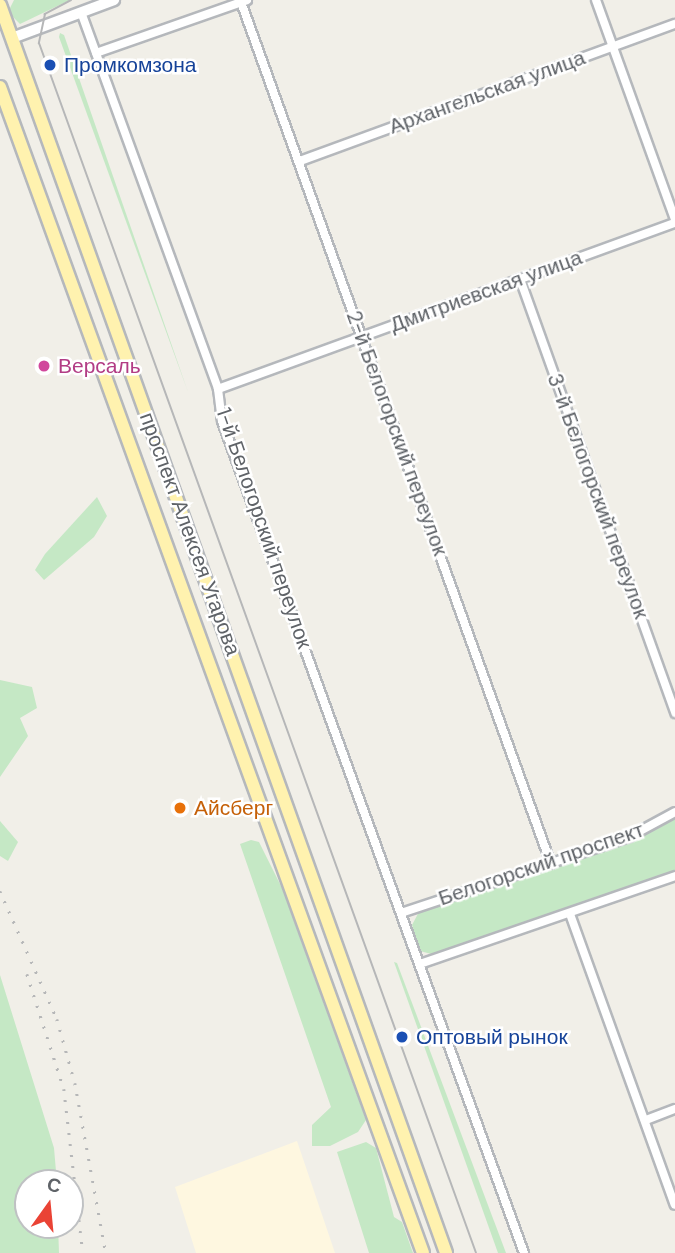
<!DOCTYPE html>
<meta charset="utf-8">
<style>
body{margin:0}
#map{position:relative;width:675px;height:1253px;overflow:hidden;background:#f1efe8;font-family:"DM Sans",sans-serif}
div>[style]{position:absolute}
.commercial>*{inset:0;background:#fef7e0}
.green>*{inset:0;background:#c5e8c5}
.roads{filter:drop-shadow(2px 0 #b5b8bc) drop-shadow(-2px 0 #b5b8bc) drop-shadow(0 2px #b5b8bc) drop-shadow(0 -2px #b5b8bc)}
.street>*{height:8px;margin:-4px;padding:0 4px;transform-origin:4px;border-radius:4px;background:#fff}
.secondary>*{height:10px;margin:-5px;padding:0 5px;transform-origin:5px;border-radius:5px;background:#fff}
.primary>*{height:12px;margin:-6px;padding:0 6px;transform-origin:6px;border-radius:6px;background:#fff2af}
.tram>*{height:2px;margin:-1px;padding:0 1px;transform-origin:1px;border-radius:1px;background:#b6b7b8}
.rail>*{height:2.5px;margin-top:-1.25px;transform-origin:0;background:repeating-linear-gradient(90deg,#b6b7b8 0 2px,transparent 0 11px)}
.dots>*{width:19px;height:19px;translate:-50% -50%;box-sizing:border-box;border:4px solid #fff;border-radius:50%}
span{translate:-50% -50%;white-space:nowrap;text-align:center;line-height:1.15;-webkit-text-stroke:5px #fff;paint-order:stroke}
.transit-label{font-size:21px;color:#164399}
.left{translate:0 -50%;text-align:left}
.street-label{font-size:21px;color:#5f6368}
.hotel-label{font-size:21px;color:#b23c85}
.food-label{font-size:21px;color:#c56008}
.north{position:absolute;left:14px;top:1169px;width:70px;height:70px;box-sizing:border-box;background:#fff;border:2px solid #bfc1c3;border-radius:50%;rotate:15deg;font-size:19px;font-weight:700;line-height:28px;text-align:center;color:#5f6368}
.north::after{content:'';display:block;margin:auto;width:24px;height:32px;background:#ea4335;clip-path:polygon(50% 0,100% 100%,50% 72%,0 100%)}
</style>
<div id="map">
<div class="commercial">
<div style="clip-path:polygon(297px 1141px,335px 1253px,196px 1253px,175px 1187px)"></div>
</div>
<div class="green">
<div style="clip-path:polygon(14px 0,70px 0,20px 24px,8px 12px)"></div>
<div style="clip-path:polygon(60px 33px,64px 35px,188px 392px,59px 37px)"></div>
<div style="clip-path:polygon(97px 497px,107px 516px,94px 537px,44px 580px,35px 570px,45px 554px)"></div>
<div style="clip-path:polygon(0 680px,32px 687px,37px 708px,20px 718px,28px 736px,0 777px)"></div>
<div style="clip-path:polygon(675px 816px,675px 871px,435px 955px,420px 951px,412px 925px,420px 910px,639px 836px)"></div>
<div style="clip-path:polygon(0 821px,18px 842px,8px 861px,0 856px)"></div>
<div style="clip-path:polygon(251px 840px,259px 842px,282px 888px,366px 1120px,358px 1132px,330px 1146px,312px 1146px,312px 1125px,331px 1107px,240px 844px)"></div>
<div style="clip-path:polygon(394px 962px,397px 963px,506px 1253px,498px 1253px)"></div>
<div style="clip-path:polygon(0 975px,54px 1148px,57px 1183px,28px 1183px,28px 1225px,58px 1225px,59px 1253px,0 1253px)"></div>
<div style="clip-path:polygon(366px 1142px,376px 1148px,394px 1217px,402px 1222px,413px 1253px,369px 1253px,337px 1152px)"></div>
</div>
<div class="roads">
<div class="street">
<div style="left:596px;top:0;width:234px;rotate:70.2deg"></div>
<div style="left:241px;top:2px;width:916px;rotate:70.22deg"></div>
<div style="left:81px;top:12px;width:401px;rotate:70deg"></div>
<div style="left:218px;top:389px;width:32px;rotate:83deg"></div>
<div style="left:222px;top:421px;width:885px;rotate:70.05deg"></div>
<div style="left:96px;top:53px;width:160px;rotate:-19.3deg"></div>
<div style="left:300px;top:161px;width:399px;rotate:-20.1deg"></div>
<div style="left:520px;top:279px;width:461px;rotate:70.3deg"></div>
<div style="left:218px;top:389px;width:486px;rotate:-20deg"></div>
<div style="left:404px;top:912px;width:237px;rotate:-18.4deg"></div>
<div style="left:629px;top:837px;width:52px;rotate:-28.5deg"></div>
<div style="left:570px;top:914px;width:309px;rotate:70.2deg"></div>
<div style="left:420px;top:964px;width:270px;rotate:-19deg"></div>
<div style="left:646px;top:1120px;width:31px;rotate:-21deg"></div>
</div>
<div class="secondary">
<div style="left:12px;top:38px;width:109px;rotate:-20.4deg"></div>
</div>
<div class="primary">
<div style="left:0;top:5px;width:1325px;rotate:70.33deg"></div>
<div style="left:0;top:87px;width:1240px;rotate:70.06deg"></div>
</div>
</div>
<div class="tram">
<div style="left:71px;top:0;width:30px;rotate:152deg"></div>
<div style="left:45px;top:14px;width:30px;rotate:102deg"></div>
<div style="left:39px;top:43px;width:1286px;rotate:70.14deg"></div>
</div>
<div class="rail">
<div style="left:0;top:891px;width:140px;rotate:66deg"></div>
<div style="left:57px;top:1019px;width:66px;rotate:74.3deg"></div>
<div style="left:75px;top:1083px;width:173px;rotate:79.7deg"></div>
<div style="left:27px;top:974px;width:121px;rotate:72.2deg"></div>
<div style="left:64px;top:1089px;width:165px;rotate:83.4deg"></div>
</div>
<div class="dots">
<div style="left:50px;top:65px;background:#1a4fb4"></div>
<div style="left:44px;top:366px;background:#d1479c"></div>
<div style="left:180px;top:808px;background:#e8710a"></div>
<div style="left:402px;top:1037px;background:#1a4fb4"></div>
</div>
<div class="transit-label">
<span class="left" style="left:64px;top:65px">Промкомзона</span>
<span class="left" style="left:416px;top:1037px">Оптовый рынок</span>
</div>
<div class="street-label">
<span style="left:487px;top:92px;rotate:-20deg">Архангельская улица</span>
<span style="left:486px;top:291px;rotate:-20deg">Дмитриевская улица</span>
<span style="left:397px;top:433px;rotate:70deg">2-й Белогорский переулок</span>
<span style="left:598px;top:496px;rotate:70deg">3-й Белогорский переулок</span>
<span style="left:264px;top:528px;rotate:71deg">1-й Белогорский переулок</span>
<span style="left:190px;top:534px;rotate:70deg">проспект Алексея Угарова</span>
<span style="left:541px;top:864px;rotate:-19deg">Белогорский проспект</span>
</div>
<div class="hotel-label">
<span class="left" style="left:58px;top:366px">Версаль</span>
</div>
<div class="food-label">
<span class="left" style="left:194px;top:808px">Айсберг</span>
</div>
<div class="north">С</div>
</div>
